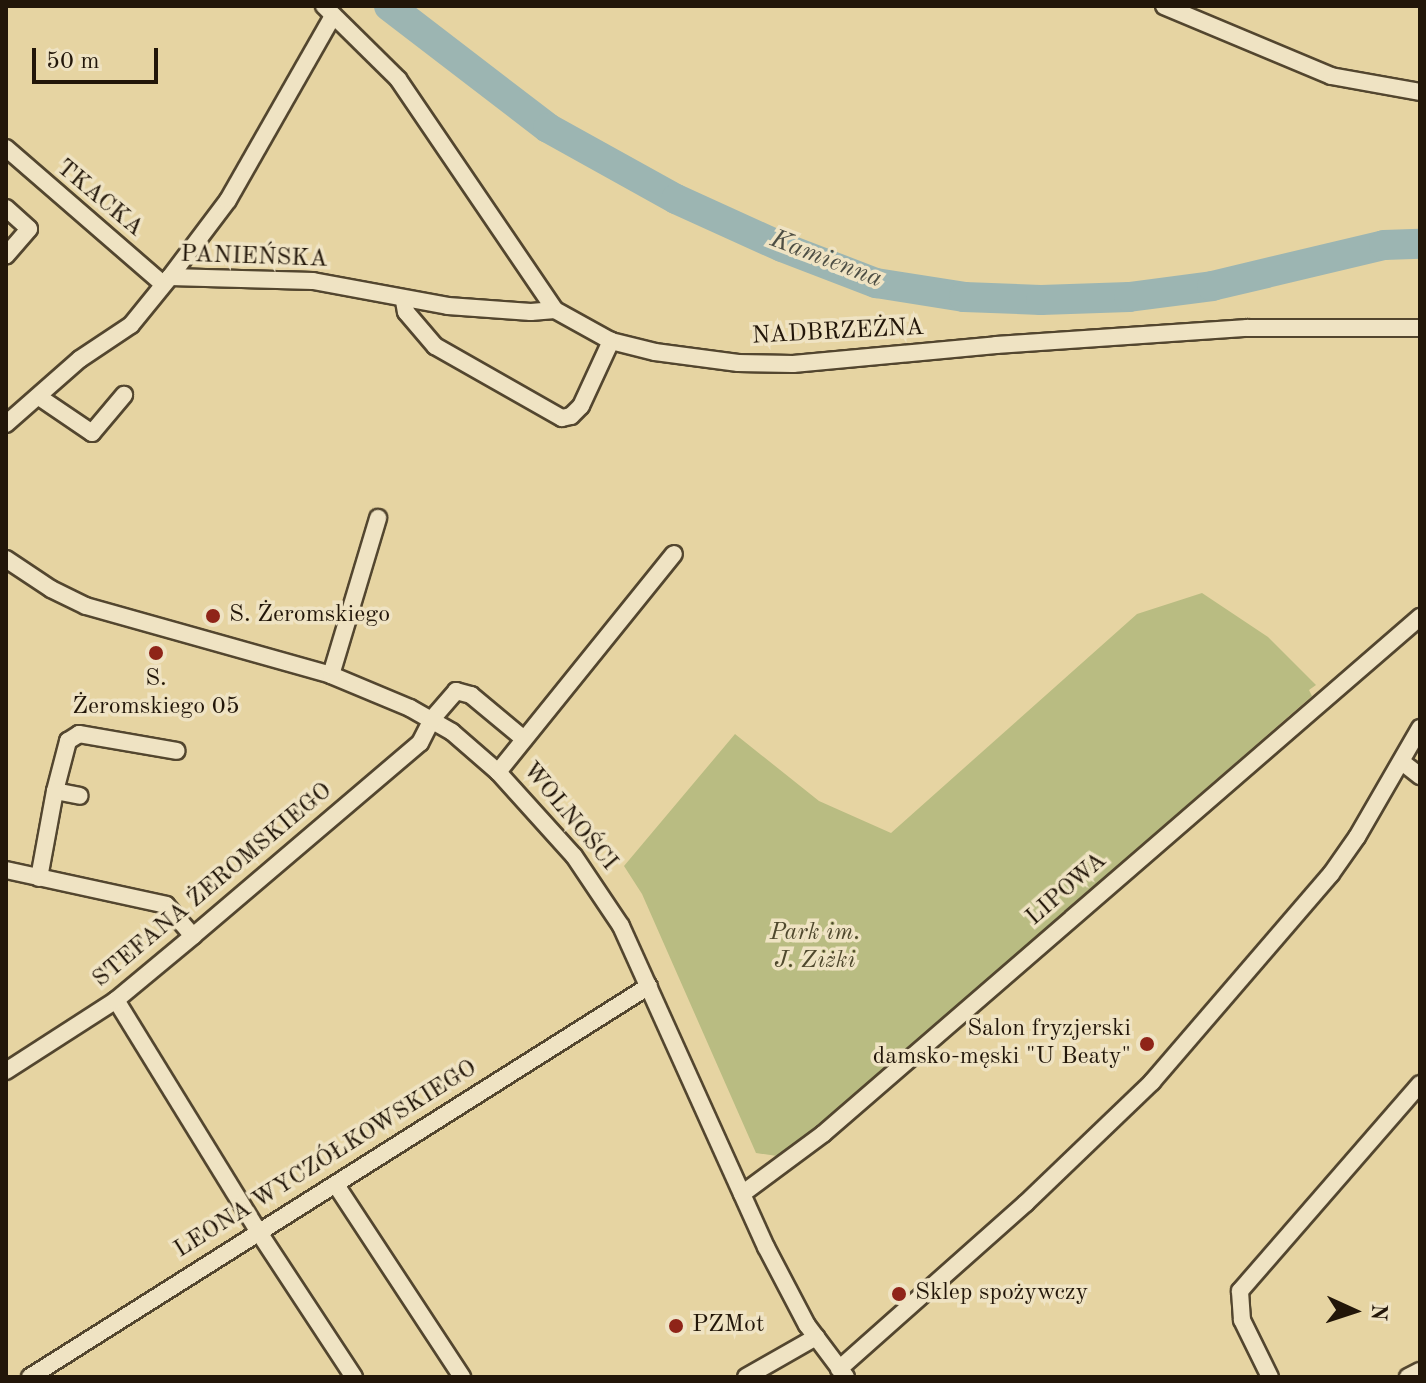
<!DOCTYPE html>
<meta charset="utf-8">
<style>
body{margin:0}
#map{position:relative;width:1426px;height:1383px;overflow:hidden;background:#e6d4a2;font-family:"Old Standard TT",serif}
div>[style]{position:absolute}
.green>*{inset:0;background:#b9bc82}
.river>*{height:30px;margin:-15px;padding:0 15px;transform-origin:15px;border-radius:15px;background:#9cb5b2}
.roads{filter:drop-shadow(2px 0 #53462f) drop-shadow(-2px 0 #53462f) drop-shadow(0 2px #53462f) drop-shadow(0 -2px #53462f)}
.minor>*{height:16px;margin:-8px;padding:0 8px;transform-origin:8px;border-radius:8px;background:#efe3c3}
.dots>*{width:22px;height:22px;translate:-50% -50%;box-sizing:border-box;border:4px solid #efe3c3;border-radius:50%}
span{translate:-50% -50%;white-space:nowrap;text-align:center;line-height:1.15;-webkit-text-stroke:7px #efe3c3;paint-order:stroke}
.street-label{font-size:24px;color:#221609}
.poi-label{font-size:24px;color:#221609}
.left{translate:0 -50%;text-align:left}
.right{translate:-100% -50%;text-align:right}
.park-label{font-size:24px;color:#4f482d;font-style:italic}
.water-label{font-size:26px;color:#4d4e44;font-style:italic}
.frame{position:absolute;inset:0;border:8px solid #221609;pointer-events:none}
.north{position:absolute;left:1314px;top:1271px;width:80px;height:80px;-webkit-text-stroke:6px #efe3c3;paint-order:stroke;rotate:93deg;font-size:22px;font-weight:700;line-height:32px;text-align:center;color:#221609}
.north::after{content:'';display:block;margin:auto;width:28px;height:36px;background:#221609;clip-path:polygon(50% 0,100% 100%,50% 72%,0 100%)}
.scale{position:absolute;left:32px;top:48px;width:126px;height:36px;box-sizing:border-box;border:4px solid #221609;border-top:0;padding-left:10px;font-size:24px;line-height:28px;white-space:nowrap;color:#221609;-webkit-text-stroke:6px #efe3c3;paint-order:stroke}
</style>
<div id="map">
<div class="green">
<div style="clip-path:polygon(1202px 593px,1268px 637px,1316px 685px,1309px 690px,1312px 696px,785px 1155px,779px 1159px,777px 1156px,756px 1153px,642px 894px,624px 866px,735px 734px,819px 801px,891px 833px,1137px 614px)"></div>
</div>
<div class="river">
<div style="left:389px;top:6px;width:200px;rotate:37.5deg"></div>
<div style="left:548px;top:128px;width:146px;rotate:29deg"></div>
<div style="left:676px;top:199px;width:116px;rotate:24.4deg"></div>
<div style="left:782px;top:247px;width:101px;rotate:21deg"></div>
<div style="left:876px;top:283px;width:89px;rotate:9deg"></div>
<div style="left:964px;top:297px;width:77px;rotate:2.2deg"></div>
<div style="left:1041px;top:300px;width:88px;rotate:-2deg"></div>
<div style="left:1129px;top:297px;width:84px;rotate:-7.5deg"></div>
<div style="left:1212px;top:286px;width:177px;rotate:-13.4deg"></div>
<div style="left:1384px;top:245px;width:36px;rotate:-2deg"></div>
</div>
<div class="roads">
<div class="minor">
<div style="left:324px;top:6px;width:104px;rotate:44.6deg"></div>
<div style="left:398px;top:79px;width:279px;rotate:55.8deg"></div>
<div style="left:555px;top:310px;width:64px;rotate:29deg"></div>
<div style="left:611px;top:341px;width:45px;rotate:14deg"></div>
<div style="left:655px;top:352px;width:84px;rotate:7.5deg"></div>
<div style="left:738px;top:363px;width:55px;rotate:1deg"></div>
<div style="left:793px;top:364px;width:204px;rotate:-5.3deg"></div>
<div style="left:996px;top:345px;width:252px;rotate:-3.9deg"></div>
<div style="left:1247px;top:328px;width:173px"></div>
<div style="left:1164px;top:6px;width:181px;rotate:22.7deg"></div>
<div style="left:1331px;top:76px;width:90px;rotate:10.2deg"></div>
<div style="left:6px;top:148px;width:208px;rotate:40.9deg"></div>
<div style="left:6px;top:208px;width:31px;rotate:42deg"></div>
<div style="left:29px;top:229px;width:35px;rotate:131deg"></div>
<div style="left:170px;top:277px;width:96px;rotate:-53deg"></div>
<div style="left:228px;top:200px;width:212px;rotate:-60.3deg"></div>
<div style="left:404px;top:301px;width:11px;rotate:80deg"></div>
<div style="left:406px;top:312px;width:45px;rotate:49.5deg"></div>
<div style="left:435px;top:346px;width:146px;rotate:29.6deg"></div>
<div style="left:562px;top:418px;width:9px;rotate:-13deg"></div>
<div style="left:571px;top:416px;width:14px;rotate:-45deg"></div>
<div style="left:581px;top:406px;width:72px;rotate:-65.2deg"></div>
<div style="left:39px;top:397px;width:64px;rotate:34.2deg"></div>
<div style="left:92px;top:433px;width:50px;rotate:-49.9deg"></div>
<div style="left:6px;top:424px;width:98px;rotate:-41.3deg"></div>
<div style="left:80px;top:359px;width:61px;rotate:-33.7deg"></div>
<div style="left:131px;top:325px;width:62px;rotate:-50.9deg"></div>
<div style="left:170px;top:277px;width:143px;rotate:1.6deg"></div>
<div style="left:313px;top:281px;width:137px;rotate:10.5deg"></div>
<div style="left:448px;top:306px;width:83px;rotate:4.1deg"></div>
<div style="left:531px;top:312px;width:24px;rotate:-5deg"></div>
<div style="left:6px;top:559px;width:54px;rotate:33.7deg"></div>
<div style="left:51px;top:589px;width:39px;rotate:26deg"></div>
<div style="left:86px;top:606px;width:255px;rotate:15.7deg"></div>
<div style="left:331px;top:675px;width:86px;rotate:22.7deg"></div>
<div style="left:410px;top:708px;width:48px;rotate:29.7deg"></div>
<div style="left:452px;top:732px;width:61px;rotate:41deg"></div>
<div style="left:498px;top:772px;width:113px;rotate:47.9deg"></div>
<div style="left:574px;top:856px;width:84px;rotate:56.1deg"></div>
<div style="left:621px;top:926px;width:352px;rotate:65.7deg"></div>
<div style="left:766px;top:1247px;width:88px;rotate:62.3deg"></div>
<div style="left:807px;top:1325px;width:65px;rotate:53.1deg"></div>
<div style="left:331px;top:675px;width:164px;rotate:-73.3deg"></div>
<div style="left:1402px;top:762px;width:23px;rotate:38deg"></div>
<div style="left:498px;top:772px;width:280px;rotate:-51.1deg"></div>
<div style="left:55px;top:791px;width:52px;rotate:-75.4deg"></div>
<div style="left:68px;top:741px;width:13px;rotate:-32deg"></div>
<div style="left:79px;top:734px;width:99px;rotate:9.8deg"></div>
<div style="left:6px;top:870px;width:164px;rotate:12.3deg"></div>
<div style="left:166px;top:905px;width:41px;rotate:48.9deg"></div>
<div style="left:39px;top:878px;width:88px;rotate:-79.6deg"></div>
<div style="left:55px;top:791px;width:25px;rotate:11deg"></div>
<div style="left:116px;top:1000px;width:271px;rotate:58.4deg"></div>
<div style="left:258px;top:1231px;width:175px;rotate:56.7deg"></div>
<div style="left:6px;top:1071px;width:131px;rotate:-32.8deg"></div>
<div style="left:116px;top:1000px;width:100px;rotate:-39.7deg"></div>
<div style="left:193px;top:936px;width:298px;rotate:-40.4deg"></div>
<div style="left:420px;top:743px;width:27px;rotate:-63deg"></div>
<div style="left:432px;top:719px;width:37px;rotate:-49deg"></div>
<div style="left:456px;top:691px;width:16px;rotate:15deg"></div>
<div style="left:471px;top:695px;width:69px;rotate:39.7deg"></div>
<div style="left:336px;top:1185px;width:230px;rotate:56.7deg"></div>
<div style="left:742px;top:1194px;width:101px;rotate:-36.5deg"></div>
<div style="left:823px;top:1134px;width:790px;rotate:-40.89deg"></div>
<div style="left:839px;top:1369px;width:250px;rotate:-41.6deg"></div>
<div style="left:1026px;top:1203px;width:175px;rotate:-43.8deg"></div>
<div style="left:1152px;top:1082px;width:274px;rotate:-49.3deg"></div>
<div style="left:1331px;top:874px;width:45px;rotate:-54.9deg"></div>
<div style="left:1357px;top:837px;width:126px;rotate:-60deg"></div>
<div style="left:30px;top:1377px;width:732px;rotate:-32.28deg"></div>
<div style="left:746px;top:1377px;width:81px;rotate:-29.7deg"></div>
<div style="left:1270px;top:1377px;width:64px;rotate:-116.2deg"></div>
<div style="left:1242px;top:1320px;width:29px;rotate:-94deg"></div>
<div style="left:1240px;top:1291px;width:274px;rotate:-49deg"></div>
<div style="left:1408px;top:1377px;width:13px;rotate:-27deg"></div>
</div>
</div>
<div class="dots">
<div style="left:213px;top:616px;background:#8f2418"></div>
<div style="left:156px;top:653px;background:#8f2418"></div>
<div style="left:1147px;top:1044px;background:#8f2418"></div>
<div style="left:899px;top:1294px;background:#8f2418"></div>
<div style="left:676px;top:1326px;background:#8f2418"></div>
</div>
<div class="street-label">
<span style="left:99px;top:199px;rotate:40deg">TKACKA</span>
<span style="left:254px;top:258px;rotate:2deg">PANIEŃSKA</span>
<span style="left:838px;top:333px;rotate:-3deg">NADBRZEŻNA</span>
<span style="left:569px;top:817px;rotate:50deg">WOLNOŚCI</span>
<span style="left:213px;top:886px;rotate:-40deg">STEFANA ŻEROMSKIEGO</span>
<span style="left:1067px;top:890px;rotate:-41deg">LIPOWA</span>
<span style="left:326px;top:1160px;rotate:-32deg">LEONA WYCZÓŁKOWSKIEGO</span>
</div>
<div class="poi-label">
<span class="left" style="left:229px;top:616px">S. Żeromskiego</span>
<span style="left:156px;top:694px">S.<br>Żeromskiego 05</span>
<span class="right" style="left:1131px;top:1044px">Salon fryzjerski<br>damsko-męski "U Beaty"</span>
<span class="left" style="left:915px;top:1294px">Sklep spożywczy</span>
<span class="left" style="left:692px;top:1326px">PZMot</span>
</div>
<div class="park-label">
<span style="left:815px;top:948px">Park im.<br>J. Ziżki</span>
</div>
<div class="water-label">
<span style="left:826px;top:260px;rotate:21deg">Kamienna</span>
</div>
<div class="frame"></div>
<div class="north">N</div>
<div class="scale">50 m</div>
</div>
